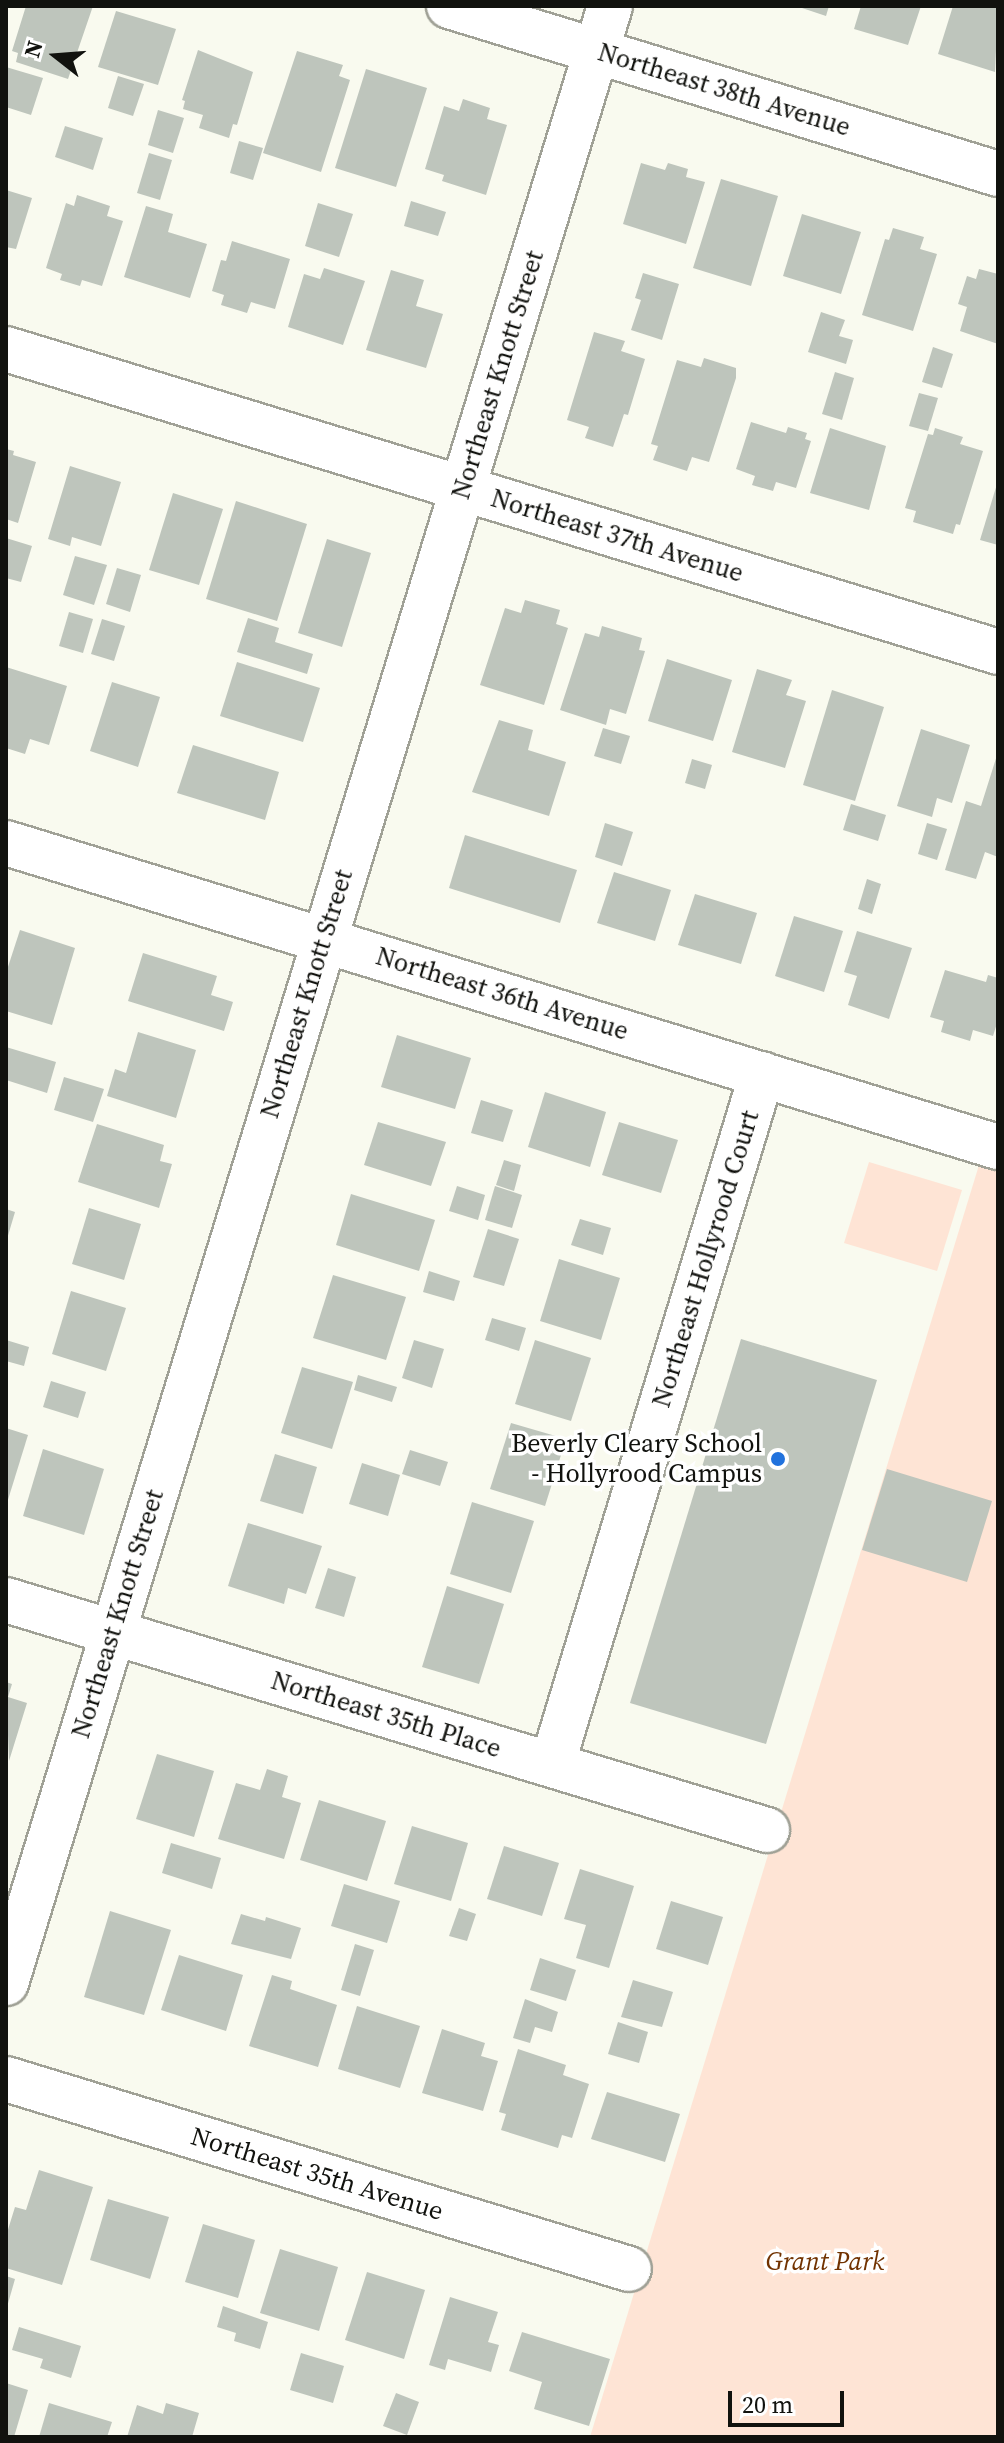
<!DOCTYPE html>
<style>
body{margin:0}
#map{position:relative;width:1004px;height:2443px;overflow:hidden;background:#f9faef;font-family:"Source Serif 4",serif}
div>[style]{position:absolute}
.green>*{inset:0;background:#fee4d5}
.building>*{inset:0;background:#bec5bc}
.roads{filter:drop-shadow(2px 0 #a0a196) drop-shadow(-2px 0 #a0a196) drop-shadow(0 2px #a0a196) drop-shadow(0 -2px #a0a196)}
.minor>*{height:44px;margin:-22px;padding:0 22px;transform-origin:22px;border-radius:22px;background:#fff}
.dots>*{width:22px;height:22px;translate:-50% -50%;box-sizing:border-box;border:4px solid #fff;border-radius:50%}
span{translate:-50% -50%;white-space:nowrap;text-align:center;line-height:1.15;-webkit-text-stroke:7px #fff;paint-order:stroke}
.street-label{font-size:26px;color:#11120e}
.poi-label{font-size:26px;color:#11120e}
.right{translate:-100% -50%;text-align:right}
.park-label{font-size:26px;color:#713200;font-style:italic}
.frame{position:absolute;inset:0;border:8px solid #11120e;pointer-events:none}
.north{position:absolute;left:16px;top:16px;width:80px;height:80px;-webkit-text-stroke:6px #fff;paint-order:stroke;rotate:287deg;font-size:22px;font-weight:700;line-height:32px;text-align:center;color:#11120e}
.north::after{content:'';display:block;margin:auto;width:28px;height:36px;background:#11120e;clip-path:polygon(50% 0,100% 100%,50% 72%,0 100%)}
.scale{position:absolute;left:728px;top:2391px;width:116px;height:36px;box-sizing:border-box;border:4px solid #11120e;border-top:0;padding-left:10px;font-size:24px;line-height:28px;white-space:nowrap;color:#11120e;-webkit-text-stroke:6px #fff;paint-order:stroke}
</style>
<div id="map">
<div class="green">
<div style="clip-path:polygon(869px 1162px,962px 1190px,937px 1271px,844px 1243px)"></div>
<div style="clip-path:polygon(979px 1165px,998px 1171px,998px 2437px,590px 2437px)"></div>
</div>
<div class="building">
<div style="clip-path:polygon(26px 6px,93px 6px,68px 79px,16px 62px,18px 53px,12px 51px)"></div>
<div style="clip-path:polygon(796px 6px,829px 6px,826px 16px)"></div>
<div style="clip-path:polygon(861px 6px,921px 6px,908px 45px,854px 29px)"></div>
<div style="clip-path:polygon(953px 6px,998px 6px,995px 72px,938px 54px)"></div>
<div style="clip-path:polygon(116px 11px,176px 29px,158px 85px,98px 67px)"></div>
<div style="clip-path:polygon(198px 50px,253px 72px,237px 125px,233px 124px,229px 138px,199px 128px,203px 115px,183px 109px,185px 101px,182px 100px)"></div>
<div style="clip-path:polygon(297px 51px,343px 65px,339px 76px,350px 80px,321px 172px,263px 153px)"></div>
<div style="clip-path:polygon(6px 67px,43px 78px,31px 115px,6px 107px)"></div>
<div style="clip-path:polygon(366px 69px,427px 88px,396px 187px,335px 168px)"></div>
<div style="clip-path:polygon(118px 76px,144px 84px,133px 116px,108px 108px)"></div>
<div style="clip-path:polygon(463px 99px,490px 108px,487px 119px,507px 125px,486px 195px,442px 181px,444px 175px,425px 169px,444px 106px,459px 111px)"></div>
<div style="clip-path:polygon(158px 110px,184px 118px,173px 153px,148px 145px)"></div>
<div style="clip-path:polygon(65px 126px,103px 138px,93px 170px,55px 157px)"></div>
<div style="clip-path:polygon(239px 141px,263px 148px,253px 180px,230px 173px)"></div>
<div style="clip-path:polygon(149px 153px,172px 160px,160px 200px,137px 193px)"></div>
<div style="clip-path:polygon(641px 163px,665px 170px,668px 163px,688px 169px,686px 177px,705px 182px,686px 244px,623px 224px)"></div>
<div style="clip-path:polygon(721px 179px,778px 196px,751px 286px,693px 268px)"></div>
<div style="clip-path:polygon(6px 190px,32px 198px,16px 249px,6px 247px)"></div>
<div style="clip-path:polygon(77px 195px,110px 206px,107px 216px,123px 221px,102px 286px,82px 280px,80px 286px,60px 280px,62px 274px,46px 268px,66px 203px,74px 206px)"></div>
<div style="clip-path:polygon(411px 201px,446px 212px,438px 236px,404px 226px)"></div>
<div style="clip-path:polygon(318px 203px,353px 214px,339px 257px,305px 246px)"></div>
<div style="clip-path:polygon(146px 206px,173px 214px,168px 232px,207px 244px,190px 298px,124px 277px)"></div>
<div style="clip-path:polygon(802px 214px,861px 232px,841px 294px,783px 276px)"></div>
<div style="clip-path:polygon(893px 228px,924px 237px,920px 249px,937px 254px,913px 331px,862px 315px,885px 239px,889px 240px)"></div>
<div style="clip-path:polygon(232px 241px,290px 259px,275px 309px,251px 302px,247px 313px,221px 305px,224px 295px,212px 291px,221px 260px,226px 261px)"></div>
<div style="clip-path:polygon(324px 268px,365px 281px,343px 345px,288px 327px,304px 274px,320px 279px)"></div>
<div style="clip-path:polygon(979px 269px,998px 274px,998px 344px,960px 331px,967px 307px,958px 304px,967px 276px,976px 279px)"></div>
<div style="clip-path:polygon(391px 270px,424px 280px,416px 306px,443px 314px,426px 368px,366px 350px)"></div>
<div style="clip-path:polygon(643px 273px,679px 284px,662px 340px,631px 330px,641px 300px,635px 298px)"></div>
<div style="clip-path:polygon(821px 312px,845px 320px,839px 336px,853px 340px,846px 364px,808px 352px)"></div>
<div style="clip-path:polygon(594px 332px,625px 341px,621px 351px,645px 359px,628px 415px,624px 414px,613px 447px,585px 438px,589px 427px,567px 420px)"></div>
<div style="clip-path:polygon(933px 347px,953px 354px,942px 388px,922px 382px)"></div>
<div style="clip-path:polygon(704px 358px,736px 368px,736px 378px,709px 462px,692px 457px,687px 471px,653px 460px,658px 446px,651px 444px,677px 360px,701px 367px)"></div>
<div style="clip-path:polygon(835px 372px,854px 378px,842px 420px,822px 414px)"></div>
<div style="clip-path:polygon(919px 393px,938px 398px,928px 431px,909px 426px)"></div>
<div style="clip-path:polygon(751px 422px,786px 433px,788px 427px,807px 433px,805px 439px,811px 441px,796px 488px,776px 482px,773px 491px,752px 485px,755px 476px,736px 469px)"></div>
<div style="clip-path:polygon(830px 428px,886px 446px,869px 510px,810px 493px)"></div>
<div style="clip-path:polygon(935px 428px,963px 437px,960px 444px,983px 451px,960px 525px,956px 524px,953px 534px,913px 522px,916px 511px,905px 508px,928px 434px,933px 435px)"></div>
<div style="clip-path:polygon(6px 449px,14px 451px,13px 455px,36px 462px,18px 523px,6px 519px)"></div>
<div style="clip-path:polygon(70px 466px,121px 482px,101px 546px,72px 537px,70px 546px,48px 539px)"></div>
<div style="clip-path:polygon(997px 484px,998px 484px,998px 545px,980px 540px)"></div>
<div style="clip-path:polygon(173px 493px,223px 509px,199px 585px,149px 570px)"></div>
<div style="clip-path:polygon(236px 501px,307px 524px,277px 621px,206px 599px)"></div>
<div style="clip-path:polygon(6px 538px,32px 546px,21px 582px,6px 578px)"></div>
<div style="clip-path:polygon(327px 539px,371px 553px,342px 647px,298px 633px)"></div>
<div style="clip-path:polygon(75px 556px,107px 565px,94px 605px,63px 595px)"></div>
<div style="clip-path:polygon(117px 568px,141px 575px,130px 612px,106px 604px)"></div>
<div style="clip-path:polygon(525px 600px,560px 610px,556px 624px,568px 628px,544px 705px,480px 685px,505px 608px,521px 613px)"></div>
<div style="clip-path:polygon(69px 612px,93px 619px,83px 653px,59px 646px)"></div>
<div style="clip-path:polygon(248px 618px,279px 628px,275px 642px,313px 654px,307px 674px,237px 652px)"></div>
<div style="clip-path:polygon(102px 619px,125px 626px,114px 661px,91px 654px)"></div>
<div style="clip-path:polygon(602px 626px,642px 638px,639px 650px,645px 651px,626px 714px,610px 709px,606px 725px,560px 710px,585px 633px,599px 637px)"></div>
<div style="clip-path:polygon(667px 659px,732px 680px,713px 741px,648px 721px)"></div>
<div style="clip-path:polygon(237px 662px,320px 688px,303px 742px,220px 716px)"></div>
<div style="clip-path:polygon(6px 667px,67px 686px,49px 745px,30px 739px,25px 754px,6px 748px)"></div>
<div style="clip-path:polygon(757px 669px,792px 680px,786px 695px,806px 701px,785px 768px,732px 752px)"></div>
<div style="clip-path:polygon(112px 682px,160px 697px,138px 767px,90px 751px)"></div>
<div style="clip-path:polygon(832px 690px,884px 707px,855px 801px,803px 785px)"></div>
<div style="clip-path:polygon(499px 720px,533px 730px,528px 750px,566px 762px,549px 816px,472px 792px)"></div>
<div style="clip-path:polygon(603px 728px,630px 736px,621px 764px,594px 756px)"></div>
<div style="clip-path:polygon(921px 729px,970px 745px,952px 803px,937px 798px,932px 817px,897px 806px)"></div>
<div style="clip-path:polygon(193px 745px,279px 772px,265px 820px,177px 793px)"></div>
<div style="clip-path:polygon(998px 752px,998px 857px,985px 852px,976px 879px,945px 870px,966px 801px,981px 806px)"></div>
<div style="clip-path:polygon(692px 759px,712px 765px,705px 789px,685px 783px)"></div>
<div style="clip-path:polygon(851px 804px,886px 815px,878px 841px,843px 830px)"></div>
<div style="clip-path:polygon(605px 823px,633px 832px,622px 866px,595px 857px)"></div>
<div style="clip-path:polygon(927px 823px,947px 829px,937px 860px,918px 854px)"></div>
<div style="clip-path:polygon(465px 835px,577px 870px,560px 923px,449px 888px)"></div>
<div style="clip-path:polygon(614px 872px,671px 890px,655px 941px,597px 923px)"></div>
<div style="clip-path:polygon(867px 879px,881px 884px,872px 914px,858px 909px)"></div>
<div style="clip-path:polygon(695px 894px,757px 913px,741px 964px,678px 945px)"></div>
<div style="clip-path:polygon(794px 916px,843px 931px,824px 992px,775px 976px)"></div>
<div style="clip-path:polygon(20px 930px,75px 948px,52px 1025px,6px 1011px,6px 973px)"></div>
<div style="clip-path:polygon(857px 931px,912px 948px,889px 1019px,848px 1005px,857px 976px,844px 972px)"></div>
<div style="clip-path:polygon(143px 953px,217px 976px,211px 995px,233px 1002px,224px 1031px,128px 1001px)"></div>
<div style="clip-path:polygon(945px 970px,986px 982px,988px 975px,998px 978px,998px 1020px,993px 1036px,973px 1030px,970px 1041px,941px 1032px,944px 1021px,930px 1017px)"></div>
<div style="clip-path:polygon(138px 1032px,196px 1050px,176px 1118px,107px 1096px,115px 1069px,126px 1073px)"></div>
<div style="clip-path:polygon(397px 1035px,471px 1058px,455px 1109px,381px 1087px)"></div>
<div style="clip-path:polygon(6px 1047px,56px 1062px,47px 1093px,6px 1080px)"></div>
<div style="clip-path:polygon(64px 1077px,104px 1089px,93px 1122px,54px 1110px)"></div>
<div style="clip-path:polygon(545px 1092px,606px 1112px,590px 1167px,528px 1147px)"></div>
<div style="clip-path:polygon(481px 1100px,513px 1110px,503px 1142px,471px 1133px)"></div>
<div style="clip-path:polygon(378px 1122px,446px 1142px,431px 1186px,364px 1165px)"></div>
<div style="clip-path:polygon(619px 1122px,678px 1140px,661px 1193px,602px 1175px)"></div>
<div style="clip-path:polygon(97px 1124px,164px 1145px,160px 1161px,172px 1164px,159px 1208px,78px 1182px)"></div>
<div style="clip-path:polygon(504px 1160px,521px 1165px,514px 1191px,496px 1185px)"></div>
<div style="clip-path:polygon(457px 1186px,485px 1195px,478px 1220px,449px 1211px)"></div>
<div style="clip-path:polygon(495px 1186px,522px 1195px,512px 1228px,485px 1220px)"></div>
<div style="clip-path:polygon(351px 1194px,435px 1220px,419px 1271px,336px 1245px)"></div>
<div style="clip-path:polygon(89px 1208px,141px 1224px,124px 1280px,72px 1264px)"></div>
<div style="clip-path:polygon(6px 1209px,15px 1212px,7px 1239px,6px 1238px)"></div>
<div style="clip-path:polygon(580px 1219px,611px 1228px,603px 1255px,571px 1245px)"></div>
<div style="clip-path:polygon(488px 1229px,519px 1239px,504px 1286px,473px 1277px)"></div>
<div style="clip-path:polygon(559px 1259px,620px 1278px,601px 1340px,540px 1321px)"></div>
<div style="clip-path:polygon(429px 1271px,460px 1281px,454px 1301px,423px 1292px)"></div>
<div style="clip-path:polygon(333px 1275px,406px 1297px,386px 1360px,313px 1338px)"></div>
<div style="clip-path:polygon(71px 1291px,126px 1308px,106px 1371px,52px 1354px)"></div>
<div style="clip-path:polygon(492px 1318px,526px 1328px,519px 1351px,485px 1340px)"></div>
<div style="clip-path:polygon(741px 1339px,877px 1380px,766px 1744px,630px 1703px)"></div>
<div style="clip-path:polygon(6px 1340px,29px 1347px,24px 1366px,6px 1361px)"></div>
<div style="clip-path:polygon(414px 1340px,444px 1349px,432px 1388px,402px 1378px)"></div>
<div style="clip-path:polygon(535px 1340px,591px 1358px,571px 1421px,515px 1404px)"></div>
<div style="clip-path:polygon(302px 1367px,353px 1382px,332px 1449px,281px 1433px)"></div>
<div style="clip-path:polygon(358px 1375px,397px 1387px,392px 1402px,354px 1390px)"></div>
<div style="clip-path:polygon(51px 1381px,86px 1392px,78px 1418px,43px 1407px)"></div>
<div style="clip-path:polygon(511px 1423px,566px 1439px,545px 1506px,490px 1489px)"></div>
<div style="clip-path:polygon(6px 1428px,28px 1435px,7px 1503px,6px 1503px)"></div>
<div style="clip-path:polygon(43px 1449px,104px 1469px,84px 1535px,23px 1516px)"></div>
<div style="clip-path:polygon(410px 1450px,448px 1462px,440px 1486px,402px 1474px)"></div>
<div style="clip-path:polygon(275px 1454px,317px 1467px,303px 1514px,260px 1501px)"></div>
<div style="clip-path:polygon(362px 1463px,400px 1475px,388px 1516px,349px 1504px)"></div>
<div style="clip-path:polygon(887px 1469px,992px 1501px,967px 1582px,862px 1550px)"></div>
<div style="clip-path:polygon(472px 1502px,534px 1521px,511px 1593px,450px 1574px)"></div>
<div style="clip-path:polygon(248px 1523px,322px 1546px,306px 1594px,288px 1588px,284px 1604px,228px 1586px)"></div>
<div style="clip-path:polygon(328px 1568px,356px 1577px,344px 1617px,315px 1608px)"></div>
<div style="clip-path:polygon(447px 1586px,504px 1604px,479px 1684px,422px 1667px)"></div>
<div style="clip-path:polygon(6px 1682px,12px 1684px,8px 1697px,27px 1703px,9px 1761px)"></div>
<div style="clip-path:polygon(157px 1754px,214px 1771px,194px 1837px,136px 1819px)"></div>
<div style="clip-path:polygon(267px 1769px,288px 1776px,282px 1797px,301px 1803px,284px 1859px,218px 1839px,236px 1783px,260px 1790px)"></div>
<div style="clip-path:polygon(319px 1800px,386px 1821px,367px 1881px,300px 1860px)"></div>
<div style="clip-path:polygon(412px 1826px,468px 1843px,451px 1901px,394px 1884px)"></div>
<div style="clip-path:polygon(171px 1843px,221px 1858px,212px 1889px,162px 1873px)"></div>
<div style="clip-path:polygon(504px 1846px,559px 1863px,542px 1916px,487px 1899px)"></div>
<div style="clip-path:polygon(580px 1869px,634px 1886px,609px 1968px,576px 1958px,586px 1925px,564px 1919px)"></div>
<div style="clip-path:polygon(344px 1884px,400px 1901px,387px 1943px,331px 1926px)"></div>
<div style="clip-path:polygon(671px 1901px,723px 1917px,708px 1965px,656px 1949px)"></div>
<div style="clip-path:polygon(459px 1908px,476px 1914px,467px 1941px,449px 1936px)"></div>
<div style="clip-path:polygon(110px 1911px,171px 1930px,144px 2015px,84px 1997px)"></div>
<div style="clip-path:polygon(241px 1914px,265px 1921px,266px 1917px,301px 1928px,291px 1959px,231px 1944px)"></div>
<div style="clip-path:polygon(355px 1944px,374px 1950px,360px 1996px,341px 1990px)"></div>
<div style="clip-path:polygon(179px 1955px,243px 1975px,226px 2031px,161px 2010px)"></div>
<div style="clip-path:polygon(540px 1958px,576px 1970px,566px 2001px,530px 1990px)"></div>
<div style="clip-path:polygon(272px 1975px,292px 1981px,290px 1989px,337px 2005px,318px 2067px,249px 2046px)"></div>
<div style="clip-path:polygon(633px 1980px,673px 1992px,662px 2027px,621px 2017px)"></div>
<div style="clip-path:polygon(525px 1999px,558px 2012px,552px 2032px,535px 2027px,530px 2043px,513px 2038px)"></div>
<div style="clip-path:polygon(357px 2006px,420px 2026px,400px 2088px,338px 2069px)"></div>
<div style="clip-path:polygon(618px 2022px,648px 2032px,639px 2063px,608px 2054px)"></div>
<div style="clip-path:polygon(442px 2029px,485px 2043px,481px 2056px,498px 2061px,483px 2111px,422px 2093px)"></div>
<div style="clip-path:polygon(518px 2049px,566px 2065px,563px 2075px,589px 2084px,572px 2138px,562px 2135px,558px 2148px,501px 2130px,506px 2114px,499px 2112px)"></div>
<div style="clip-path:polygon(607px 2092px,680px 2114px,665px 2162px,591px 2139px)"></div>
<div style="clip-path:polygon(39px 2170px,93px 2187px,62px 2285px,6px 2268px,6px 2236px,15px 2207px,26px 2210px)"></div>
<div style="clip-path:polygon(108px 2199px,169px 2217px,150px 2279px,90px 2260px)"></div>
<div style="clip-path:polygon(203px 2224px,255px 2240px,238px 2298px,185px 2282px)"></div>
<div style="clip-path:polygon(280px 2249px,338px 2267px,319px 2331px,260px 2313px)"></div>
<div style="clip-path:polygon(367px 2272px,425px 2290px,404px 2359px,345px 2340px)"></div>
<div style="clip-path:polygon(6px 2276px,15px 2279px,7px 2307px,6px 2307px)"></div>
<div style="clip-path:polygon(450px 2297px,498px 2312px,488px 2342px,499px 2345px,491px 2372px,448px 2359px,445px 2370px,429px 2365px)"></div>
<div style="clip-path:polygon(223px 2306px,268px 2322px,260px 2349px,234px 2341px,236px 2333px,217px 2327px)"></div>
<div style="clip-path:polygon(19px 2327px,81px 2346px,71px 2378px,40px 2368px,43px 2359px,12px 2350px)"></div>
<div style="clip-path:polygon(522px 2332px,610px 2359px,589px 2426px,534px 2409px,542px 2382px,509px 2371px)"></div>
<div style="clip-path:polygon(301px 2353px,344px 2366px,333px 2403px,290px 2390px)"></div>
<div style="clip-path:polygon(6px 2383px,28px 2390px,14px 2437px,6px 2437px)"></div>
<div style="clip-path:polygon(396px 2393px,419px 2402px,407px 2435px,383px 2426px)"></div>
<div style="clip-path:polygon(49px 2403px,112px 2422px,107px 2437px,39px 2437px)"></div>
<div style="clip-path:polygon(166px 2403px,199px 2413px,192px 2437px,127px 2437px,137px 2405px,163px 2414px)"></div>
</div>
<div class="roads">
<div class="minor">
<div style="left:449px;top:6px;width:574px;rotate:17.01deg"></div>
<div style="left:6px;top:349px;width:1037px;rotate:16.98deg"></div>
<div style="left:6px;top:843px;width:1038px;rotate:17.04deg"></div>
<div style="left:6px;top:1600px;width:795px;rotate:16.82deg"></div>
<div style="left:552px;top:1765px;width:722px;rotate:-73.1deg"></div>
<div style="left:6px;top:1983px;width:2067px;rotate:-73.01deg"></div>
<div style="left:6px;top:2079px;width:651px;rotate:16.96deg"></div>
</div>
</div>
<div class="dots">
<div style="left:778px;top:1459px;background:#2172dd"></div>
</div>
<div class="street-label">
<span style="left:724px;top:90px;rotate:17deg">Northeast 38th Avenue</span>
<span style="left:498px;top:375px;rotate:-73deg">Northeast Knott Street</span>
<span style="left:617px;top:536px;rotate:17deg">Northeast 37th Avenue</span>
<span style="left:307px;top:994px;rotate:-73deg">Northeast Knott Street</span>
<span style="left:502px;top:994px;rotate:17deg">Northeast 36th Avenue</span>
<span style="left:706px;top:1259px;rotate:-73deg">Northeast Hollyrood Court</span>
<span style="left:118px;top:1614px;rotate:-73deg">Northeast Knott Street</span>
<span style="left:386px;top:1715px;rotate:17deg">Northeast 35th Place</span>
<span style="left:317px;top:2174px;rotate:17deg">Northeast 35th Avenue</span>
</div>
<div class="poi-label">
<span class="right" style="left:762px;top:1459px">Beverly Cleary School<br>- Hollyrood Campus</span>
</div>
<div class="park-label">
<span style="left:825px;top:2262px">Grant Park</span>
</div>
<div class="frame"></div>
<div class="north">N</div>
<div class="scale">20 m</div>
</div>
